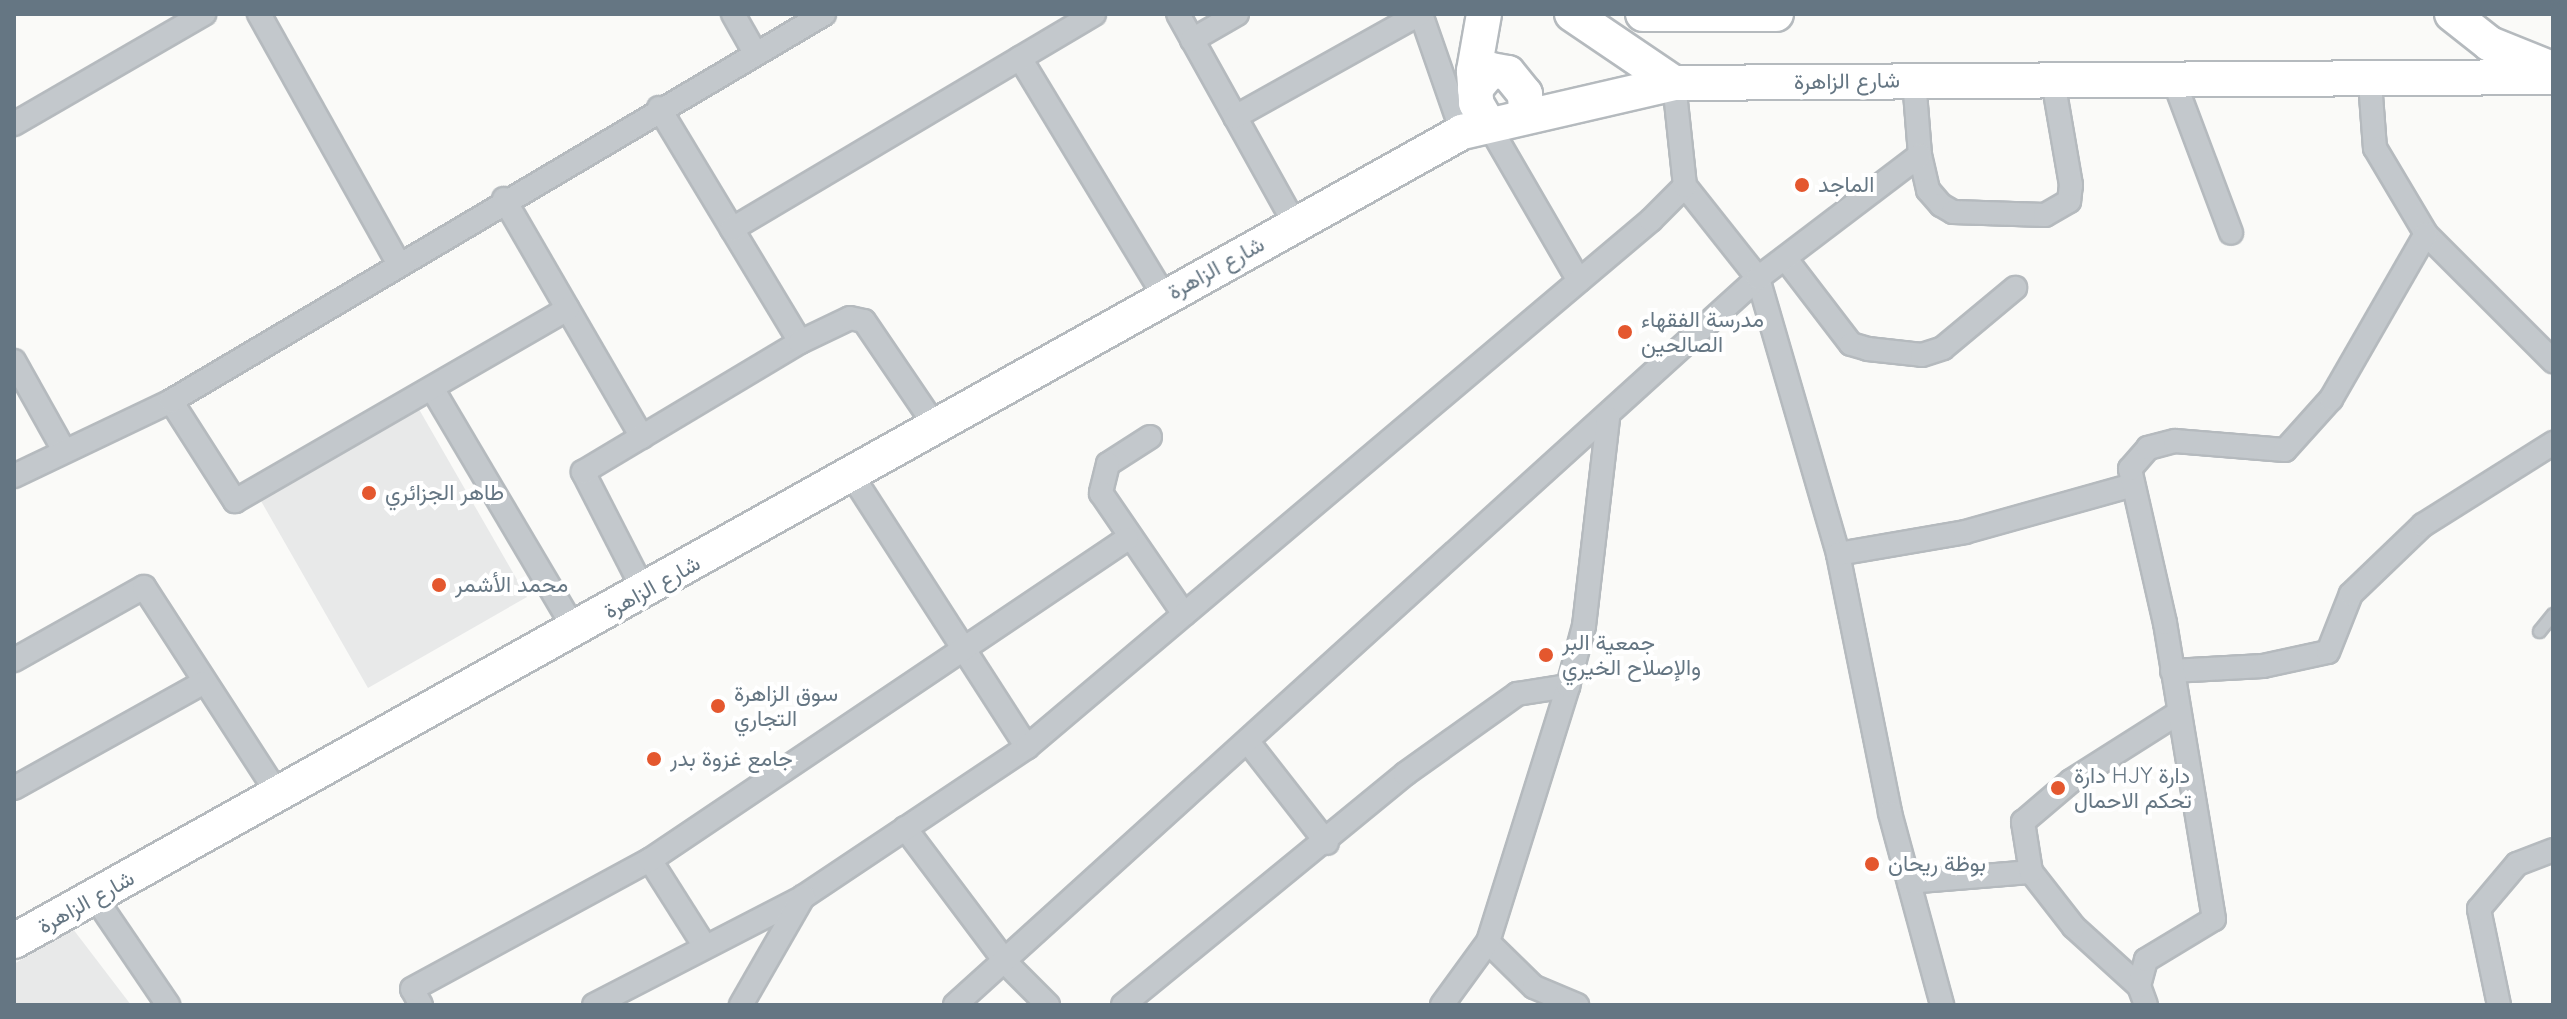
<!DOCTYPE html>
<meta charset="utf-8">
<style>
body{margin:0}
#map{position:relative;width:2567px;height:1019px;overflow:hidden;background:#fafaf8;font-family:Quicksand,Vazirmatn,sans-serif}
div>[style]{position:absolute}
.built>*{inset:0;background:#e8e9e9}
.roads{filter:drop-shadow(2px 0 #b5babe) drop-shadow(-2px 0 #b5babe) drop-shadow(0 2px #b5babe) drop-shadow(0 -2px #b5babe)}
.service>*{height:11px;margin:-5.5px;padding:0 5.5px;transform-origin:5.5px;border-radius:5.5px;background:#c3c8cc}
.minor>*{height:22px;margin:-11px;padding:0 11px;transform-origin:11px;border-radius:11px;background:#c3c8cc}
.primary>*{height:34px;margin:-17px;padding:0 17px;transform-origin:17px;border-radius:17px;background:#fff}
.dots>*{width:22px;height:22px;translate:-50% -50%;box-sizing:border-box;border:4px solid #fff;border-radius:50%}
span{translate:-50% -50%;white-space:nowrap;text-align:center;line-height:1.15;-webkit-text-stroke:8px #fff;paint-order:stroke}
.street-label{font-size:22px;color:#657683}
.poi-label{font-size:22px;color:#657683}
.left{translate:0 -50%;text-align:left}
.frame{position:absolute;inset:0;border:16px solid #657683;pointer-events:none}
</style>
<div id="map">
<div class="built">
<div style="clip-path:polygon(416px 404px,527px 597px,368px 688px,257px 494px)"></div>
<div style="clip-path:polygon(73px 929px,131px 1005px,14px 1005px,14px 964px)"></div>
</div>
<div class="roads">
<div class="service">
<div style="left:2539px;top:631px;width:22px;rotate:-51deg"></div>
</div>
<div class="minor">
<div style="left:259px;top:14px;width:285px;rotate:60.8deg"></div>
<div style="left:733px;top:14px;width:43px;rotate:60.4deg"></div>
<div style="left:1178px;top:14px;width:240px;rotate:60.9deg"></div>
<div style="left:1421px;top:14px;width:125px;rotate:70.8deg"></div>
<div style="left:1192px;top:40px;width:52px;rotate:-30deg"></div>
<div style="left:1020px;top:58px;width:280px;rotate:58.8deg"></div>
<div style="left:1914px;top:80px;width:75px;rotate:85.4deg"></div>
<div style="left:1920px;top:155px;width:36px;rotate:77deg"></div>
<div style="left:1928px;top:190px;width:20px;rotate:49deg"></div>
<div style="left:1941px;top:205px;width:14px;rotate:30deg"></div>
<div style="left:1953px;top:212px;width:92px;rotate:1.9deg"></div>
<div style="left:2045px;top:215px;width:28px;rotate:-30deg"></div>
<div style="left:2069px;top:201px;width:16px;rotate:-83deg"></div>
<div style="left:2071px;top:185px;width:106px;rotate:-99.8deg"></div>
<div style="left:2174px;top:81px;width:162px;rotate:69.4deg"></div>
<div style="left:2370px;top:82px;width:66px;rotate:85.7deg"></div>
<div style="left:2375px;top:148px;width:100px;rotate:59.3deg"></div>
<div style="left:2426px;top:234px;width:180px;rotate:45deg"></div>
<div style="left:659px;top:108px;width:273px;rotate:58.9deg"></div>
<div style="left:1235px;top:117px;width:211px;rotate:-29.2deg"></div>
<div style="left:14px;top:124px;width:220px;rotate:-30.1deg"></div>
<div style="left:1488px;top:124px;width:181px;rotate:59.9deg"></div>
<div style="left:1685px;top:186px;width:117px;rotate:51.6deg"></div>
<div style="left:1758px;top:278px;width:287px;rotate:73.8deg"></div>
<div style="left:1838px;top:554px;width:264px;rotate:78.6deg"></div>
<div style="left:1890px;top:813px;width:199px;rotate:74.8deg"></div>
<div style="left:504px;top:199px;width:275px;rotate:59.9deg"></div>
<div style="left:732px;top:229px;width:421px;rotate:-30.7deg"></div>
<div style="left:1785px;top:258px;width:108px;rotate:52.5deg"></div>
<div style="left:1851px;top:344px;width:18px;rotate:16deg"></div>
<div style="left:1868px;top:349px;width:54px;rotate:6.3deg"></div>
<div style="left:1922px;top:355px;width:22px;rotate:-18deg"></div>
<div style="left:1943px;top:348px;width:94px;rotate:-39.8deg"></div>
<div style="left:14px;top:361px;width:98px;rotate:60.8deg"></div>
<div style="left:432px;top:388px;width:281px;rotate:59.4deg"></div>
<div style="left:171px;top:401px;width:119px;rotate:57.4deg"></div>
<div style="left:235px;top:501px;width:384px;rotate:-30deg"></div>
<div style="left:1150px;top:437px;width:50px;rotate:147.3deg"></div>
<div style="left:1108px;top:464px;width:30px;rotate:104deg"></div>
<div style="left:1101px;top:493px;width:147px;rotate:55.6deg"></div>
<div style="left:851px;top:474px;width:325px;rotate:57.2deg"></div>
<div style="left:14px;top:476px;width:174px;rotate:-25.5deg"></div>
<div style="left:171px;top:401px;width:759px;rotate:-30.65deg"></div>
<div style="left:1838px;top:554px;width:129px;rotate:-9.8deg"></div>
<div style="left:1965px;top:532px;width:174px;rotate:-15.6deg"></div>
<div style="left:644px;top:591px;width:134px;rotate:-117.1deg"></div>
<div style="left:583px;top:472px;width:253px;rotate:-30.9deg"></div>
<div style="left:800px;top:342px;width:55px;rotate:-25.6deg"></div>
<div style="left:850px;top:318px;width:14px;rotate:12deg"></div>
<div style="left:864px;top:321px;width:128px;rotate:55.8deg"></div>
<div style="left:14px;top:660px;width:149px;rotate:-29.3deg"></div>
<div style="left:144px;top:587px;width:249px;rotate:57.1deg"></div>
<div style="left:2172px;top:671px;width:91px;rotate:-3.1deg"></div>
<div style="left:2263px;top:666px;width:66px;rotate:-12.2deg"></div>
<div style="left:2328px;top:652px;width:62px;rotate:-68.4deg"></div>
<div style="left:2351px;top:594px;width:100px;rotate:-43.8deg"></div>
<div style="left:2423px;top:525px;width:154px;rotate:-32.2deg"></div>
<div style="left:1248px;top:742px;width:128px;rotate:52deg"></div>
<div style="left:14px;top:788px;width:216px;rotate:-29.1deg"></div>
<div style="left:905px;top:828px;width:170px;rotate:53.1deg"></div>
<div style="left:1007px;top:964px;width:58px;rotate:45deg"></div>
<div style="left:650px;top:860px;width:101px;rotate:57.6deg"></div>
<div style="left:1909px;top:882px;width:122px;rotate:-4.7deg"></div>
<div style="left:94px;top:896px;width:132px;rotate:55.8deg"></div>
<div style="left:1488px;top:942px;width:64px;rotate:44.4deg"></div>
<div style="left:1534px;top:987px;width:47px;rotate:22.7deg"></div>
<div style="left:2139px;top:986px;width:88px;rotate:-137.8deg"></div>
<div style="left:2074px;top:927px;width:70px;rotate:-128deg"></div>
<div style="left:2031px;top:872px;width:51px;rotate:-99.1deg"></div>
<div style="left:2023px;top:822px;width:63px;rotate:-40.5deg"></div>
<div style="left:2071px;top:781px;width:127px;rotate:-32.4deg"></div>
<div style="left:421px;top:1005px;width:18px;rotate:-119deg"></div>
<div style="left:412px;top:989px;width:271px;rotate:-28.5deg"></div>
<div style="left:650px;top:860px;width:575px;rotate:-33.94deg"></div>
<div style="left:594px;top:1005px;width:235px;rotate:-27.3deg"></div>
<div style="left:803px;top:897px;width:270px;rotate:-33.8deg"></div>
<div style="left:1027px;top:747px;width:817px;rotate:-40.18deg"></div>
<div style="left:1651px;top:220px;width:48px;rotate:-45deg"></div>
<div style="left:1685px;top:186px;width:104px;rotate:-96.1deg"></div>
<div style="left:741px;top:1005px;width:125px;rotate:-60.1deg"></div>
<div style="left:955px;top:1005px;width:1083px;rotate:-42.16deg"></div>
<div style="left:1758px;top:278px;width:203px;rotate:-37.2deg"></div>
<div style="left:1123px;top:1005px;width:365px;rotate:-39.3deg"></div>
<div style="left:1405px;top:774px;width:138px;rotate:-35.5deg"></div>
<div style="left:1517px;top:694px;width:52px;rotate:-8.9deg"></div>
<div style="left:1442px;top:1005px;width:78px;rotate:-53.9deg"></div>
<div style="left:1488px;top:942px;width:268px;rotate:-72.6deg"></div>
<div style="left:1568px;top:686px;width:62px;rotate:-75.1deg"></div>
<div style="left:1584px;top:626px;width:209px;rotate:-83.4deg"></div>
<div style="left:2146px;top:1005px;width:20px;rotate:-110deg"></div>
<div style="left:2139px;top:986px;width:27px;rotate:-75deg"></div>
<div style="left:2146px;top:960px;width:79px;rotate:-31.1deg"></div>
<div style="left:2214px;top:919px;width:300px;rotate:-99.4deg"></div>
<div style="left:2165px;top:623px;width:158px;rotate:-102.8deg"></div>
<div style="left:2130px;top:469px;width:28px;rotate:-49deg"></div>
<div style="left:2148px;top:448px;width:28px;rotate:-15deg"></div>
<div style="left:2175px;top:441px;width:110px;rotate:4.7deg"></div>
<div style="left:2285px;top:450px;width:69px;rotate:-48deg"></div>
<div style="left:2331px;top:399px;width:190px;rotate:-60.1deg"></div>
<div style="left:2499px;top:1005px;width:98px;rotate:-101.8deg"></div>
<div style="left:2479px;top:909px;width:59px;rotate:-49.8deg"></div>
<div style="left:2517px;top:864px;width:39px;rotate:-21deg"></div>
</div>
<div class="primary">
<div style="left:1484px;top:14px;width:58px;rotate:100deg"></div>
<div style="left:1474px;top:71px;width:32px;rotate:86deg"></div>
<div style="left:1476px;top:103px;width:24px;rotate:60deg"></div>
<div style="left:1572px;top:14px;width:123px;rotate:34.1deg"></div>
<div style="left:1643px;top:14px;width:133px"></div>
<div style="left:2452px;top:14px;width:48px;rotate:38.3deg"></div>
<div style="left:2490px;top:44px;width:67px;rotate:22deg"></div>
<div style="left:1475px;top:89px;width:25px;rotate:-50deg"></div>
<div style="left:1491px;top:70px;width:17px;rotate:10deg"></div>
<div style="left:1508px;top:73px;width:27px;rotate:51deg"></div>
<div style="left:1525px;top:94px;width:18px;rotate:87deg"></div>
<div style="left:14px;top:941px;width:1659px;rotate:-29.19deg"></div>
<div style="left:1462px;top:132px;width:218px;rotate:-13deg"></div>
<div style="left:1674px;top:83px;width:879px;rotate:-0.39deg"></div>
</div>
</div>
<div class="dots">
<div style="left:1802px;top:185px;background:#e4572e"></div>
<div style="left:1625px;top:332px;background:#e4572e"></div>
<div style="left:369px;top:493px;background:#e4572e"></div>
<div style="left:439px;top:585px;background:#e4572e"></div>
<div style="left:1546px;top:655px;background:#e4572e"></div>
<div style="left:718px;top:706px;background:#e4572e"></div>
<div style="left:654px;top:759px;background:#e4572e"></div>
<div style="left:2058px;top:788px;background:#e4572e"></div>
<div style="left:1872px;top:864px;background:#e4572e"></div>
</div>
<div class="street-label">
<span style="left:1847px;top:81px;rotate:-1deg">شارع الزاهرة</span>
<span style="left:1216px;top:268px;rotate:-29deg">شارع الزاهرة</span>
<span style="left:652px;top:587px;rotate:-29deg">شارع الزاهرة</span>
<span style="left:86px;top:902px;rotate:-29deg">شارع الزاهرة</span>
</div>
<div class="poi-label">
<span class="left" style="left:1818px;top:185px">الماجد</span>
<span class="left" style="left:1641px;top:332px">مدرسة الفقهاء<br>الصالحين</span>
<span class="left" style="left:385px;top:493px">طاهر الجزائري</span>
<span class="left" style="left:455px;top:585px">محمد الأشمر</span>
<span class="left" style="left:1562px;top:655px">جمعية البر<br>والإصلاح الخيري</span>
<span class="left" style="left:734px;top:706px">سوق الزاهرة<br>التجاري</span>
<span class="left" style="left:670px;top:759px">جامع غزوة بدر</span>
<span class="left" style="left:2074px;top:788px">دارة HJY دارة<br>تحكم الاحمال</span>
<span class="left" style="left:1888px;top:864px">بوظة ريحان</span>
</div>
<div class="frame"></div>
</div>
